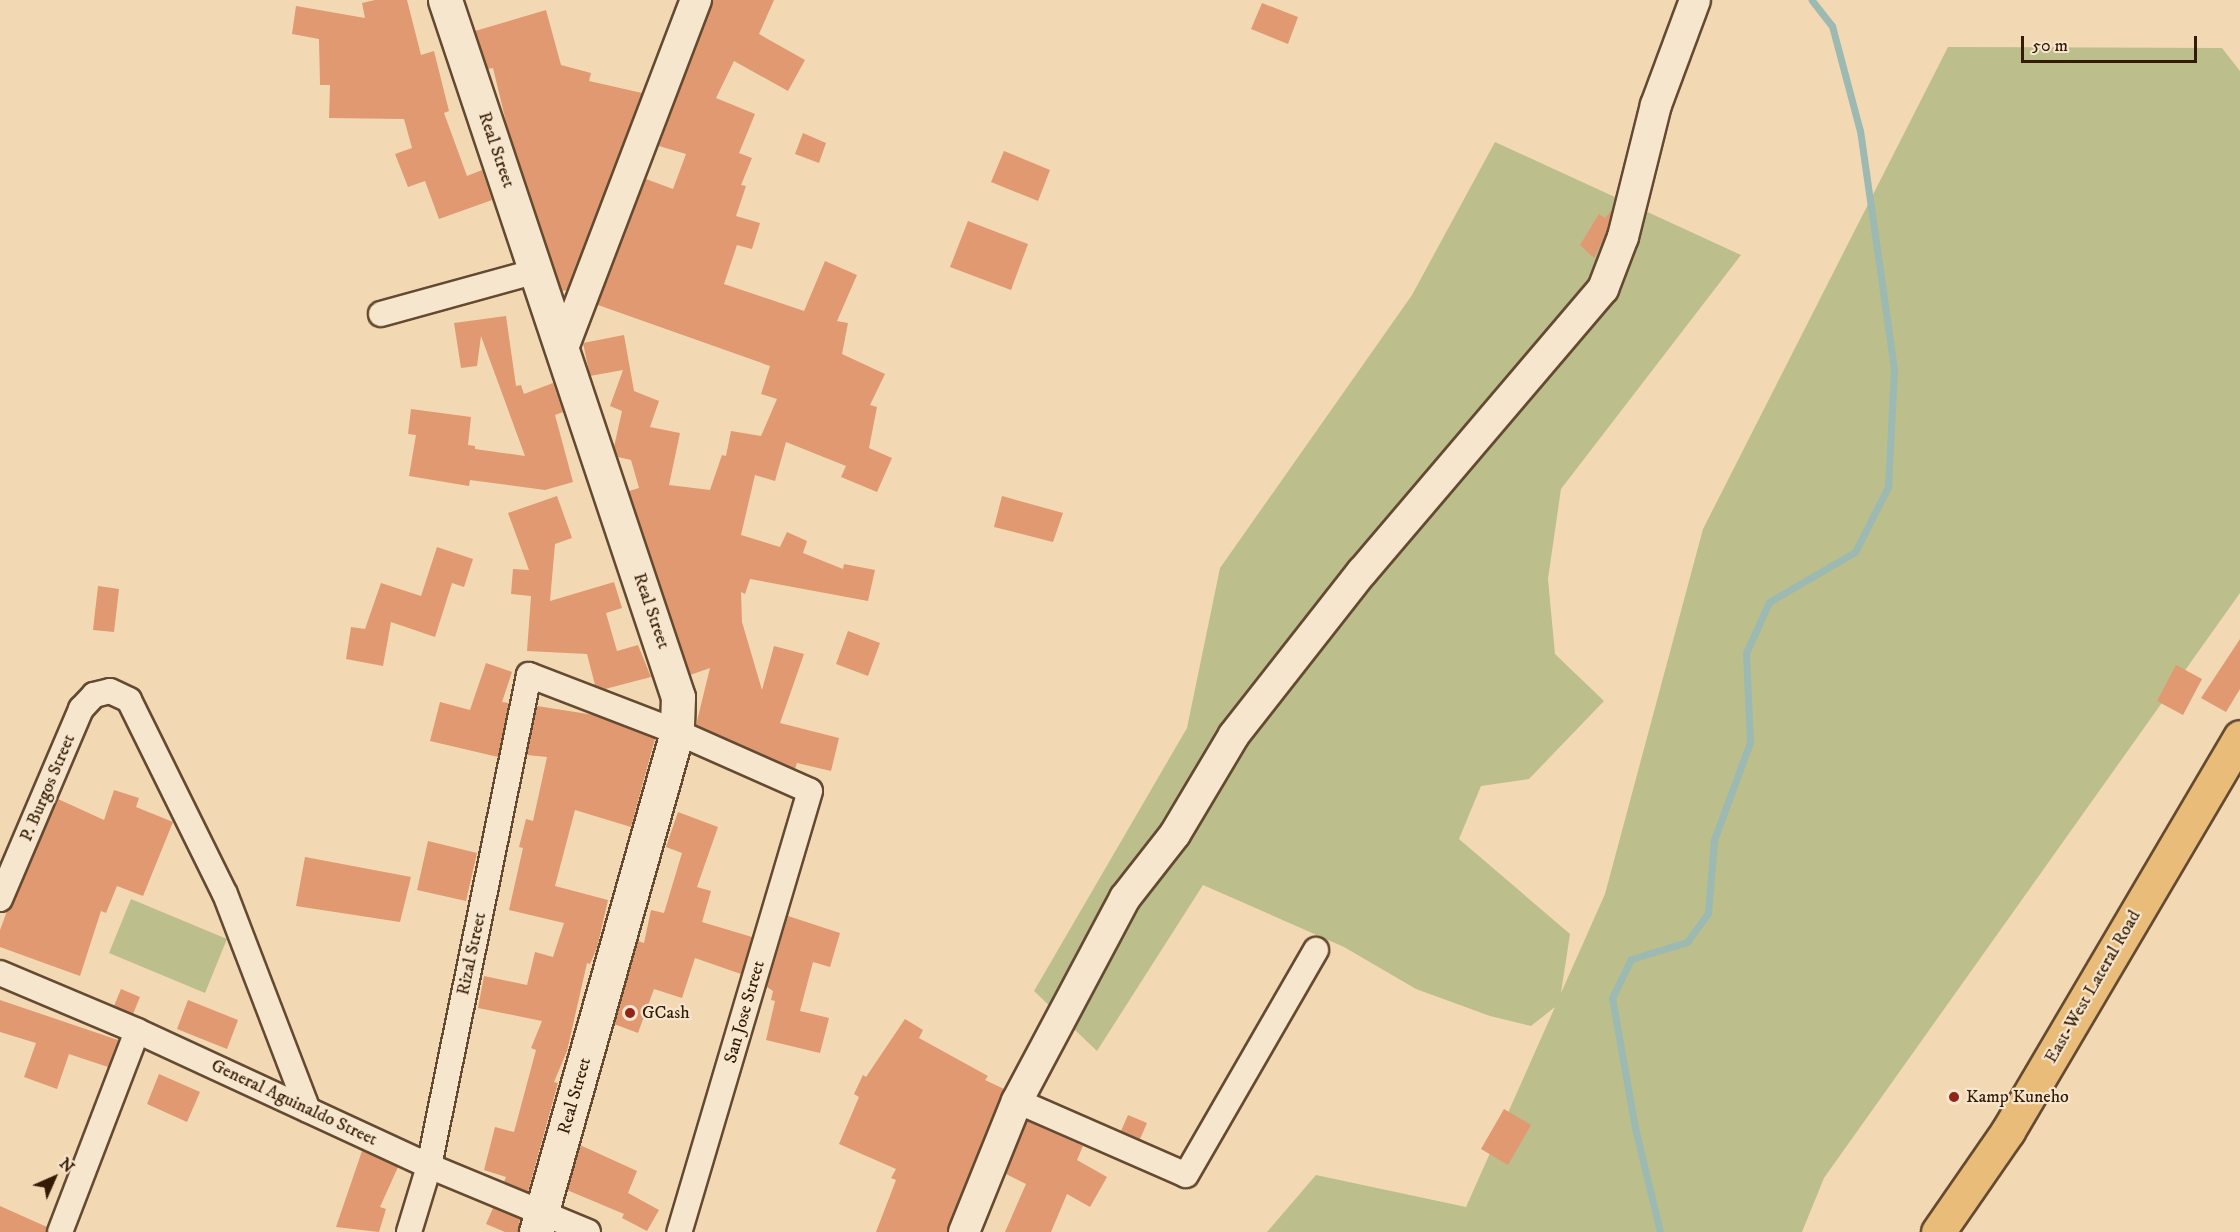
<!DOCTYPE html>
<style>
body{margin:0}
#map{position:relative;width:2240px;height:1232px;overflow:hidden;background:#f2d9b4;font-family:"IM FELL DW Pica",serif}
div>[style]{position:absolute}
.green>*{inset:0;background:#bcbf8c}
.stream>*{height:7px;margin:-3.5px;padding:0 3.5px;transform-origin:3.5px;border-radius:3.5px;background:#9cb9b2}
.building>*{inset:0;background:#e09970}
.roads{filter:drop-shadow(2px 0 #644a30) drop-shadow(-2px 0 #644a30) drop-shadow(0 2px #644a30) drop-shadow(0 -2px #644a30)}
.minor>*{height:24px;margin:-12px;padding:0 12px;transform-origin:12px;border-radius:12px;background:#f7e6ce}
.tertiary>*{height:30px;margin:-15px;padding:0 15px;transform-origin:15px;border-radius:15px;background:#f7e6ce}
.secondary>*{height:33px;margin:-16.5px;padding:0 16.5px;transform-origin:16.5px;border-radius:16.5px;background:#f7e6ce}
.primary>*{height:33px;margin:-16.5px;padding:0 16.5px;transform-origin:16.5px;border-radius:16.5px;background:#e9bc7a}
.dots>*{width:16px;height:16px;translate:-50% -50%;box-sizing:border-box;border:3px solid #f7e6ce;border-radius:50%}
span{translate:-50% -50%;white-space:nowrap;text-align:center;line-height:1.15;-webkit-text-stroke:4.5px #f7e6ce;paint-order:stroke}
.street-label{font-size:18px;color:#351b04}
.poi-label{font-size:18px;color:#351b04}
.left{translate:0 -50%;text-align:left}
.north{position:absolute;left:24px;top:1148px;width:60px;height:60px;-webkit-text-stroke:4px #f7e6ce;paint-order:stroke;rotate:45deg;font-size:16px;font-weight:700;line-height:24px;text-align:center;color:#351b04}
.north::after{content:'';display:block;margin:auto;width:21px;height:27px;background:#351b04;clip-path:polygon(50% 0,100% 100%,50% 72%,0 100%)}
.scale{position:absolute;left:2021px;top:36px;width:176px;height:27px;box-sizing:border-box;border:3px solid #351b04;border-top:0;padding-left:8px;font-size:18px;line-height:21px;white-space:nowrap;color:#351b04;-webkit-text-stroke:4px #f7e6ce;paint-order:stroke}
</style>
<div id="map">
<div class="green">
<div style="clip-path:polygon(1948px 47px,2222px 48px,2240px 71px,2240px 593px,1824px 1178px,1802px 1232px,1267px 1232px,1316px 1175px,1466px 1207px,1555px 1007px,1531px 1026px,1490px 1016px,1416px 989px,1344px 947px,1203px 885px,1097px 1051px,1034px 991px,1187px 728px,1220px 568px,1412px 295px,1495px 142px,1741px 255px,1561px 489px,1548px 579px,1555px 654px,1604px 701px,1529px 779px,1481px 786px,1459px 839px,1570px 934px,1561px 993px,1605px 894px,1703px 529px)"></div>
<div style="clip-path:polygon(131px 899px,227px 939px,205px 993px,109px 953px)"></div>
</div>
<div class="stream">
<div style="left:1660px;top:1232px;width:107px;rotate:-103.5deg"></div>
<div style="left:1635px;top:1128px;width:132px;rotate:-100deg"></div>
<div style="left:1612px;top:998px;width:43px;rotate:-64deg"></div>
<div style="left:1631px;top:959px;width:59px;rotate:-16.9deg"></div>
<div style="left:1687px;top:942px;width:36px;rotate:-54deg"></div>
<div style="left:1708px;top:913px;width:73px;rotate:-85.3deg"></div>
<div style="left:1714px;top:840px;width:104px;rotate:-69.8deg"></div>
<div style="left:1750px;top:742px;width:89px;rotate:-92.6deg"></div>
<div style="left:1746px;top:653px;width:56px;rotate:-65.7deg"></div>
<div style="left:1769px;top:602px;width:99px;rotate:-30.2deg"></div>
<div style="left:1855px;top:552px;width:73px;rotate:-63.1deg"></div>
<div style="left:1888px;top:487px;width:118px;rotate:-87.1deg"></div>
<div style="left:1894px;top:369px;width:240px;rotate:-98.1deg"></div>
<div style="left:1860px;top:131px;width:109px;rotate:-104.9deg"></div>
<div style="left:1832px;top:26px;width:33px;rotate:-128deg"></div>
</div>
<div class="building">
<div style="clip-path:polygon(375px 0,407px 0,421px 55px,434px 51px,449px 111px,444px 113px,467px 176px,482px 170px,492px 200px,439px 219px,425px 181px,408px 187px,395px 154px,412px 148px,404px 119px,329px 118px,330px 85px,320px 85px,319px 39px,292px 34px,296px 6px,365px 18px,362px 3px)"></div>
<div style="clip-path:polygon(713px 0,774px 0,759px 34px,805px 60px,788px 91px,734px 61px,716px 98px,755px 114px,739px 153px,752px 158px,741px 185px,746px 186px,736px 216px,760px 223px,752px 249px,737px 245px,724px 284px,804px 311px,825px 261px,857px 275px,837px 321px,848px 323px,842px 354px,885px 374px,870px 405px,877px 407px,869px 448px,892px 458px,877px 492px,841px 477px,846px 466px,786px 442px,775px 481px,755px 475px,741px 535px,780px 547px,787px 532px,807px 541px,803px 553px,843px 569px,844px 564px,875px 570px,868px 601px,750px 579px,745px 594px,741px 592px,742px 622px,762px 690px,774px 646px,804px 654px,780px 723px,839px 738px,831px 771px,797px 763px,795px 769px,696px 725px,710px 668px,690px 675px,629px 491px,639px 488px,631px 460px,618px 457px,614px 447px,622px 411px,610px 406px,623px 370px,590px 376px,583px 343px,624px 335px,634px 391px,659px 401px,650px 427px,680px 433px,669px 485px,710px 490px,722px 455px,726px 456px,731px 431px,761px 436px,777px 399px,761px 394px,770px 366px,598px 305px,646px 179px,673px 189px,686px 154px,659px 146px)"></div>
<div style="clip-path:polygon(1262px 3px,1298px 17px,1288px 44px,1251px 29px)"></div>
<div style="clip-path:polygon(546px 10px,561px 65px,591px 73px,589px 81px,642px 93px,567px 290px,562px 291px,507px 126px,493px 68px,488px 69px,475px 31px)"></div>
<div style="clip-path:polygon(803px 133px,826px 143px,819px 163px,795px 154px)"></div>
<div style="clip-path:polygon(1004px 151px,1050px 170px,1038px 201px,991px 182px)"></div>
<div style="clip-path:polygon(1612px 210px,1607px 232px,1594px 258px,1580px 245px,1599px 214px,1605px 218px)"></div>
<div style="clip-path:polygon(968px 221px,1028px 244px,1011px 290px,950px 267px)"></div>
<div style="clip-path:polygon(506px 316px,516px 386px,521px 385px,524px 394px,553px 383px,563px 412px,555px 415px,573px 482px,545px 490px,470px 480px,469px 486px,409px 476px,416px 435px,408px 434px,411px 409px,471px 417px,468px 445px,475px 446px,475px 449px,525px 456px,481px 336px,477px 366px,461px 368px,454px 323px)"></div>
<div style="clip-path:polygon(557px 496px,572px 538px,555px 544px,550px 601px,614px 582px,622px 608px,606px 613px,617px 651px,638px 645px,651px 677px,605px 689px,595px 685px,587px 654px,527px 651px,531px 596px,511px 594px,513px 569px,529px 570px,508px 513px)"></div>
<div style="clip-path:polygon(1002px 496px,1063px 513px,1053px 542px,994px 527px)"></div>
<div style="clip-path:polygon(437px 547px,473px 559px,464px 587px,452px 583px,435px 637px,391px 622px,383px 666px,346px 659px,351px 627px,365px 629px,381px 583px,421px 596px)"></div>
<div style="clip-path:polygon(98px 586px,119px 589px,114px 632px,93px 630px)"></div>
<div style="clip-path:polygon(848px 631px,880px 643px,868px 676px,836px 664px)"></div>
<div style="clip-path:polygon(2240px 639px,2240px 689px,2226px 712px,2201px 698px)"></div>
<div style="clip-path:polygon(486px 663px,512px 672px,502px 702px,509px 703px,498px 757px,430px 741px,440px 702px,470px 710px)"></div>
<div style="clip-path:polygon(2176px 665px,2202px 679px,2183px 715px,2157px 701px)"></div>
<div style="clip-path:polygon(537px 706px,594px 715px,655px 739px,631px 827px,575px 810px,555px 886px,608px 900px,597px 948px,590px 964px,587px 963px,567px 1051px,554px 1082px,558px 1083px,528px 1192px,504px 1182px,506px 1177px,484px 1170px,495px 1127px,514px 1132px,536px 1050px,531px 1048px,542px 1021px,478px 1008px,484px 976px,527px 985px,535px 952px,553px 957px,564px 923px,509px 910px,523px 848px,519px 847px,526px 819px,533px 821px,547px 757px,527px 755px)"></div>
<div style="clip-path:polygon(114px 790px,139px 798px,136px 807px,173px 822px,143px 896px,117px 886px,106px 913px,101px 911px,80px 976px,0 947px,0 930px,7px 911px,58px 799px,104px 820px)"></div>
<div style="clip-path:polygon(678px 812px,718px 827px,697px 887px,711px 891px,702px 922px,752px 937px,741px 974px,695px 958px,682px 998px,654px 989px,638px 1033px,614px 1024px,638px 941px,644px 943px,651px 910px,664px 913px,682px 853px,666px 847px)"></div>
<div style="clip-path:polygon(428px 841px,477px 853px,466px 901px,417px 890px)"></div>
<div style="clip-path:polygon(305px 857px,411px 877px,400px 922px,296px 906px)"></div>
<div style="clip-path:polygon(788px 916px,840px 933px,830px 967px,813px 962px,800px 1011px,829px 1018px,820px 1053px,766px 1040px,775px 1001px,771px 1000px,773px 991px,767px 987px)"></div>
<div style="clip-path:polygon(121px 989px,140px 997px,133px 1014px,114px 1006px)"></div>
<div style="clip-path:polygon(0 1000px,118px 1040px,108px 1067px,69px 1054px,57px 1089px,24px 1077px,36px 1043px,0 1032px)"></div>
<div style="clip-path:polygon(188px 1000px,238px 1020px,227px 1049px,177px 1029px)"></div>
<div style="clip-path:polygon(905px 1019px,923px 1030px,919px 1038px,988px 1076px,985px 1080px,1004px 1089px,947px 1232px,876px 1232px,896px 1180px,891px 1178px,896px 1169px,839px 1144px,859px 1097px,854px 1094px,863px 1075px,866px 1077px)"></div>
<div style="clip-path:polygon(159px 1074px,200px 1092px,187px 1122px,147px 1104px)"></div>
<div style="clip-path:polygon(1504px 1109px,1531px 1125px,1508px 1165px,1481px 1149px)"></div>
<div style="clip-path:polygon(1128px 1115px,1147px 1123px,1140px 1139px,1121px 1131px)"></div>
<div style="clip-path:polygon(1027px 1121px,1083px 1146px,1077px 1160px,1107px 1177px,1090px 1207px,1067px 1194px,1051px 1232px,1005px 1232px,1026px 1184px,1006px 1174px)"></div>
<div style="clip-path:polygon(580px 1145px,637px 1171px,628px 1193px,659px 1210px,647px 1231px,622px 1218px,624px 1214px,567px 1190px)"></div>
<div style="clip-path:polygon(362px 1151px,398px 1167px,380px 1207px,386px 1209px,379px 1232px,336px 1227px)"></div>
<div style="clip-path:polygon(0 1206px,47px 1227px,46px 1232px,0 1232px)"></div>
<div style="clip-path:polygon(493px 1208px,520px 1219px,518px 1232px,505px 1232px,486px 1224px)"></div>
</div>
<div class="roads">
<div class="minor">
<div style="left:381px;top:314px;width:162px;rotate:-15.4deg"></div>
<div style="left:0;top:899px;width:207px;rotate:-66.9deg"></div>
<div style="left:81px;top:709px;width:19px;rotate:-47deg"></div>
<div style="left:94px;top:695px;width:16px;rotate:-14deg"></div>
<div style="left:110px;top:691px;width:21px;rotate:25deg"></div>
<div style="left:129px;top:700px;width:216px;rotate:63.7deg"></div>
<div style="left:225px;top:894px;width:231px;rotate:69deg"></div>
<div style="left:0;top:973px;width:149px;rotate:22.9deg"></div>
<div style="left:137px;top:1031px;width:322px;rotate:24.8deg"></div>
<div style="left:429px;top:1166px;width:172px;rotate:22.5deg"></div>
<div style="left:1017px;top:1101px;width:184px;rotate:23.6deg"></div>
<div style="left:1186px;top:1175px;width:260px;rotate:-60deg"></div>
<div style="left:60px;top:1232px;width:215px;rotate:-69deg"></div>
<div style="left:409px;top:1232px;width:69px;rotate:-73.1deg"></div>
<div style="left:429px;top:1166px;width:501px;rotate:-78.49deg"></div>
<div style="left:529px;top:675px;width:159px;rotate:21.1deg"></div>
<div style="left:677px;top:732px;width:145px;rotate:23.9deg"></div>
<div style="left:810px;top:791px;width:460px;rotate:106.5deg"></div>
</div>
<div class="tertiary">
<div style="left:563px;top:348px;width:373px;rotate:-69.1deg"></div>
<div style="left:964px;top:1232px;width:141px;rotate:-68deg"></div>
<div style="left:1017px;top:1101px;width:230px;rotate:-62deg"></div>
<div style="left:1125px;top:898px;width:81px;rotate:-52deg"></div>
<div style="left:1175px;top:834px;width:115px;rotate:-59.2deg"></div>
<div style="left:1234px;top:735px;width:207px;rotate:-51.9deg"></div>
<div style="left:1362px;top:572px;width:372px;rotate:-49.6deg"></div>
<div style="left:1603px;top:289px;width:56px;rotate:-69deg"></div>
<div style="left:1623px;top:237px;width:136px;rotate:-76deg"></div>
<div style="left:1656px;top:105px;width:112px;rotate:-69.6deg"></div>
</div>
<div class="secondary">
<div style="left:445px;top:0;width:735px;rotate:71.52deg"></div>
<div style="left:678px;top:697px;width:35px;rotate:92deg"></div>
<div style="left:677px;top:732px;width:520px;rotate:105.75deg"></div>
</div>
<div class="primary">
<div style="left:1938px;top:1232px;width:123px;rotate:-55.3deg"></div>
<div style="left:2008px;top:1131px;width:457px;rotate:-59.5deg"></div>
</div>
</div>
<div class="dots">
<div style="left:630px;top:1013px;background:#8f2418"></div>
<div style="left:1954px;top:1097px;background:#8f2418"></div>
</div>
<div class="street-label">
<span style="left:496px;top:150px;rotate:71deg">Real Street</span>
<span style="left:651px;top:611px;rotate:71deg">Real Street</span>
<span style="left:48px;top:788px;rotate:-67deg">P. Burgos Street</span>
<span style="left:472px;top:954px;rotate:-78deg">Rizal Street</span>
<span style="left:2093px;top:987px;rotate:-60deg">East-West Lateral Road</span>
<span style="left:745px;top:1012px;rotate:-74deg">San Jose Street</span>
<span style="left:575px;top:1096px;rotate:-74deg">Real Street</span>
<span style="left:294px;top:1103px;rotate:25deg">General Aguinaldo Street</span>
</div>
<div class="poi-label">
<span class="left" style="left:642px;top:1013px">GCash</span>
<span class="left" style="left:1966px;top:1097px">Kamp Kuneho</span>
</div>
<div class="north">N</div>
<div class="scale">50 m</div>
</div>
